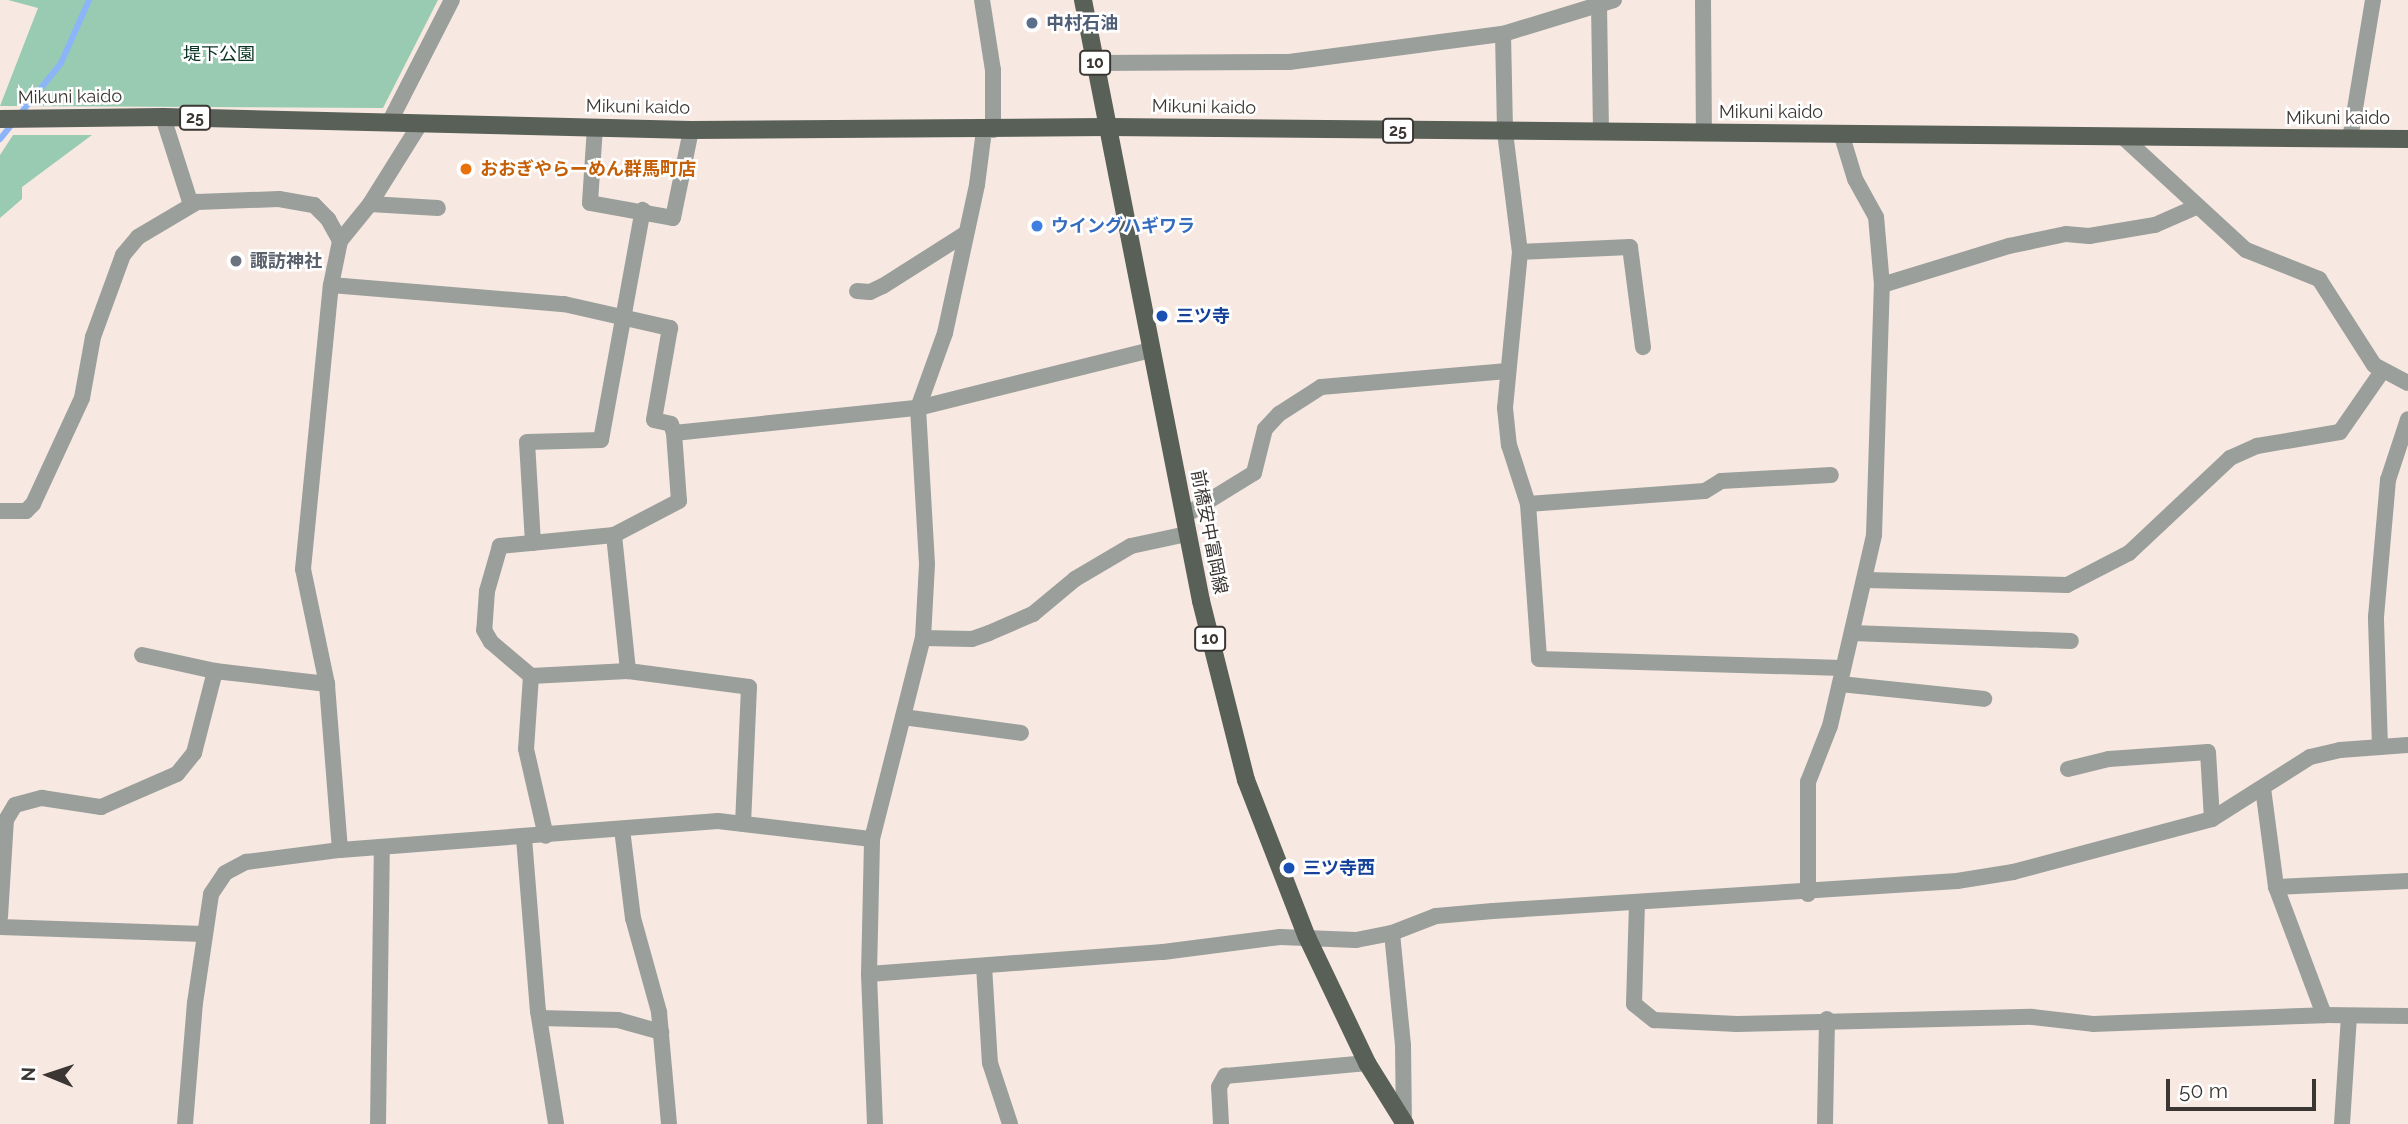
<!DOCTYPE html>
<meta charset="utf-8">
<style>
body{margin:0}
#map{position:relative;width:2408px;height:1124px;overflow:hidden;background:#f7e9e1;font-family:Raleway,"Noto Sans JP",sans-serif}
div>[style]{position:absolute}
.green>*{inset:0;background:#98cbb1}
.stream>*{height:6px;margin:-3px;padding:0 3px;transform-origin:3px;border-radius:3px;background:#8cb5f9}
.minor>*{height:16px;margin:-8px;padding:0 8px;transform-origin:8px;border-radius:8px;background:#9b9f9b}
.primary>*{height:18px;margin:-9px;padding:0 9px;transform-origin:9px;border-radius:9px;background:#586058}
.dots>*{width:19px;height:19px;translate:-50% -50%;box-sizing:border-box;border:4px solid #fff;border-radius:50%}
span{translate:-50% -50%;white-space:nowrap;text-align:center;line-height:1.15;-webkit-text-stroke:5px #fff;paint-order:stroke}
.shield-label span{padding:2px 5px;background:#fff;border:2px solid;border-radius:5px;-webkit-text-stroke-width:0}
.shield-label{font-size:16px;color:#3b3633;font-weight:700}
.service-label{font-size:18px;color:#4e5e75;font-weight:700}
.left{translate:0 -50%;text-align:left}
.park-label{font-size:18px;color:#083222}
.street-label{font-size:18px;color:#3b3633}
.food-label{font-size:18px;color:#c56008;font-weight:700}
.shop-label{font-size:18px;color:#366cbe;font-weight:700}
.worship-label{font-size:18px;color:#5b616d;font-weight:700}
.transit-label{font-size:18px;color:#164399;font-weight:700}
.north{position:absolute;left:14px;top:1040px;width:70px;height:70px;-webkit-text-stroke:5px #fff;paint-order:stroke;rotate:272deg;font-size:19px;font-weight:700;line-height:28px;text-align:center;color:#3b3633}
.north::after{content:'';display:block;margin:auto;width:24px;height:32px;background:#3b3633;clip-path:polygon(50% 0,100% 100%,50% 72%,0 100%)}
.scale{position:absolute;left:2166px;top:1079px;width:150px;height:32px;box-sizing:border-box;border:4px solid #3b3633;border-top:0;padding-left:9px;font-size:21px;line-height:24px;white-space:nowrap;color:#3b3633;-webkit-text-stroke:5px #fff;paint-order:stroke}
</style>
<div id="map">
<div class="green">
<div style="clip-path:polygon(8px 0,438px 0,383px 108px,0 106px,38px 8px)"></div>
<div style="clip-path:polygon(13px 135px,92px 135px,22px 187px,22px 199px,0 218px,0 155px)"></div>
</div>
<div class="stream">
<div style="left:0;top:139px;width:97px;rotate:-51.2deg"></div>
<div style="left:61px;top:63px;width:69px;rotate:-66deg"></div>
</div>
<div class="minor">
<div style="left:982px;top:0;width:71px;rotate:81.1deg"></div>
<div style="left:993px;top:70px;width:60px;rotate:90deg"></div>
<div style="left:1703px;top:0;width:133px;rotate:89.6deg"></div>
<div style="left:1599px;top:4px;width:128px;rotate:89.1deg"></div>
<div style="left:1503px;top:34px;width:98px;rotate:88.8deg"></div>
<div style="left:1505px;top:132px;width:121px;rotate:82.9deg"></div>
<div style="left:1520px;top:252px;width:157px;rotate:95.5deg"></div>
<div style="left:1505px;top:408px;width:37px;rotate:84deg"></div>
<div style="left:1509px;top:445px;width:62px;rotate:72.1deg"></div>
<div style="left:1528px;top:504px;width:155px;rotate:85.9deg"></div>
<div style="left:1539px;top:659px;width:303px;rotate:1.7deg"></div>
<div style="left:1095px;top:63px;width:194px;rotate:-0.3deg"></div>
<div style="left:1289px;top:62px;width:216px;rotate:-7.5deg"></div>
<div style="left:1503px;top:34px;width:116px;rotate:-17deg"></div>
<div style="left:163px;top:117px;width:92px;rotate:72.3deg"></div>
<div style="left:389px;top:123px;width:138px;rotate:-62.9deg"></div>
<div style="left:595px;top:127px;width:76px;rotate:93.8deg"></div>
<div style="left:590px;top:203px;width:84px;rotate:10.2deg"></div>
<div style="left:673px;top:218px;width:90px;rotate:-78.4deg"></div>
<div style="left:2123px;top:137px;width:167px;rotate:42.6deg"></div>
<div style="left:2246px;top:250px;width:79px;rotate:21.7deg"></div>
<div style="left:2319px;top:279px;width:102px;rotate:57.4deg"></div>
<div style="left:2374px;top:365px;width:38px;rotate:28deg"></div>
<div style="left:2350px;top:139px;width:141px;rotate:-80.6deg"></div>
<div style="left:370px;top:204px;width:68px;rotate:3.4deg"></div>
<div style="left:1520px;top:252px;width:110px;rotate:-2.6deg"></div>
<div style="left:1630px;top:247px;width:101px;rotate:82.6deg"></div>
<div style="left:331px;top:285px;width:234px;rotate:4.7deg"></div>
<div style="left:564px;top:304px;width:109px;rotate:12.8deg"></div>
<div style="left:670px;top:328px;width:93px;rotate:99.9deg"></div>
<div style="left:654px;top:420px;width:17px;rotate:13deg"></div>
<div style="left:671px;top:424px;width:9px;rotate:72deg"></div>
<div style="left:674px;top:433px;width:68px;rotate:85.8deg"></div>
<div style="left:679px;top:501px;width:73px;rotate:152.4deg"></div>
<div style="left:614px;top:535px;width:115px;rotate:174.5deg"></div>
<div style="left:500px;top:546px;width:47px;rotate:106.1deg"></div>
<div style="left:487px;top:591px;width:39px;rotate:94deg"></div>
<div style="left:484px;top:630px;width:14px;rotate:60deg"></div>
<div style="left:491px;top:642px;width:52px;rotate:40.4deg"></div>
<div style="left:531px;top:676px;width:73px;rotate:93.9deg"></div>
<div style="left:526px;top:749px;width:89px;rotate:77.1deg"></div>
<div style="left:1882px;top:285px;width:133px;rotate:-17.1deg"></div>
<div style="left:2009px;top:246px;width:58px;rotate:-11.9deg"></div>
<div style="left:2066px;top:234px;width:23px;rotate:5deg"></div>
<div style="left:2089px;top:236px;width:67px;rotate:-9.5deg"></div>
<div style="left:2155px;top:225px;width:45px;rotate:-23.7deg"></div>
<div style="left:857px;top:291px;width:13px;rotate:4deg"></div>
<div style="left:870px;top:292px;width:14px;rotate:-25deg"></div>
<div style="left:883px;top:286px;width:97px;rotate:-32.4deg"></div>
<div style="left:674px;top:433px;width:245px;rotate:-5.9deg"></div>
<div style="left:918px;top:408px;width:240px;rotate:-14deg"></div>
<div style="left:1528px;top:504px;width:177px;rotate:-4.2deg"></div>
<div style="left:1705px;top:491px;width:19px;rotate:-32deg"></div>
<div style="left:1721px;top:481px;width:110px;rotate:-3.1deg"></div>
<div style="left:0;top:511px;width:26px"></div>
<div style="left:26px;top:511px;width:10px;rotate:-45deg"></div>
<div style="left:33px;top:504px;width:117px;rotate:-65.2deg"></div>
<div style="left:82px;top:398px;width:62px;rotate:-79.8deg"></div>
<div style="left:93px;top:337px;width:87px;rotate:-69.9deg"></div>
<div style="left:123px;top:255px;width:23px;rotate:-50deg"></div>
<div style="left:138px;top:237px;width:69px;rotate:-30.7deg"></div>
<div style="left:197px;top:202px;width:82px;rotate:-2.1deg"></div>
<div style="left:279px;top:199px;width:36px;rotate:10deg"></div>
<div style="left:314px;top:205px;width:20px;rotate:45deg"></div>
<div style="left:328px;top:219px;width:25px;rotate:61deg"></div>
<div style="left:1184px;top:516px;width:82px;rotate:-31.6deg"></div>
<div style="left:1254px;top:473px;width:45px;rotate:-76deg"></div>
<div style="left:1265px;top:429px;width:21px;rotate:-47deg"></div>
<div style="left:1279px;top:414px;width:50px;rotate:-32.7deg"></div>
<div style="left:1321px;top:387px;width:187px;rotate:-4.9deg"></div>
<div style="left:614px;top:535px;width:137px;rotate:84.1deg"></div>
<div style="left:533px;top:543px;width:101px;rotate:-93.4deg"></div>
<div style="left:527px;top:442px;width:74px;rotate:-1.5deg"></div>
<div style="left:601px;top:440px;width:234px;rotate:-79.7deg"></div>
<div style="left:1866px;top:580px;width:201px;rotate:1.4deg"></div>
<div style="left:2067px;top:585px;width:70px;rotate:-27.3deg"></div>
<div style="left:2129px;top:553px;width:139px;rotate:-43.2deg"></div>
<div style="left:2230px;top:458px;width:30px;rotate:-24deg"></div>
<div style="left:2257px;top:446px;width:84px;rotate:-9.6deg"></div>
<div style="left:2340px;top:432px;width:75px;rotate:-55.3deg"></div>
<div style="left:1852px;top:633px;width:219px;rotate:2.1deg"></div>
<div style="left:923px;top:638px;width:49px;rotate:1.2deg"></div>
<div style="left:972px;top:639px;width:18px;rotate:-19deg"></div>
<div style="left:989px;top:633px;width:48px;rotate:-23.4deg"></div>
<div style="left:1033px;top:614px;width:55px;rotate:-39.8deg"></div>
<div style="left:1075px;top:579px;width:65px;rotate:-30.5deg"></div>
<div style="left:1131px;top:546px;width:57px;rotate:-12.1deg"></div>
<div style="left:142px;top:655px;width:75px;rotate:12.4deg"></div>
<div style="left:215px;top:671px;width:113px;rotate:6.6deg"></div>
<div style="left:531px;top:676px;width:97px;rotate:-3deg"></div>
<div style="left:628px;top:671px;width:122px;rotate:7.5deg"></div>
<div style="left:749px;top:687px;width:137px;rotate:92.5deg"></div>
<div style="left:1840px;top:684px;width:145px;rotate:5.9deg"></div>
<div style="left:903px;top:717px;width:119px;rotate:7.7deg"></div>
<div style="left:2380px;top:747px;width:130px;rotate:-91.8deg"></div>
<div style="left:2376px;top:617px;width:138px;rotate:-85deg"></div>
<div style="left:2388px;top:480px;width:64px;rotate:-71.8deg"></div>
<div style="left:2068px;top:769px;width:42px;rotate:-13.7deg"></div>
<div style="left:2109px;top:759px;width:99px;rotate:-4deg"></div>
<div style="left:2208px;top:752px;width:67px;rotate:86.6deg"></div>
<div style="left:2263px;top:788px;width:100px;rotate:82.5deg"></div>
<div style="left:2276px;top:887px;width:137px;rotate:69.4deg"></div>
<div style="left:622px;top:829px;width:90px;rotate:83deg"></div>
<div style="left:633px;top:918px;width:98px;rotate:74.5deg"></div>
<div style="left:659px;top:1012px;width:112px;rotate:84.9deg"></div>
<div style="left:524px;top:838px;width:174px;rotate:85.4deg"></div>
<div style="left:538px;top:1011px;width:114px;rotate:80.9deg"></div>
<div style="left:340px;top:850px;width:167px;rotate:-94.5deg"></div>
<div style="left:327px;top:684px;width:117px;rotate:-101.8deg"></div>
<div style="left:303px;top:569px;width:285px;rotate:-84.4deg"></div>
<div style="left:331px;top:285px;width:45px;rotate:-78.4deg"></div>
<div style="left:340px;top:241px;width:48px;rotate:-51deg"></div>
<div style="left:370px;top:204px;width:94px;rotate:-58deg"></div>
<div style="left:2276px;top:887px;width:132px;rotate:-2.6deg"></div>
<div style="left:1808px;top:894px;width:112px;rotate:-90deg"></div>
<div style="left:1808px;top:782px;width:60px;rotate:-68.6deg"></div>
<div style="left:1830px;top:726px;width:196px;rotate:-77deg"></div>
<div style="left:1874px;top:535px;width:250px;rotate:-88.2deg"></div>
<div style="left:1882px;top:285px;width:68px;rotate:-95deg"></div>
<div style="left:1876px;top:217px;width:43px;rotate:-118.9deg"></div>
<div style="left:1855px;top:179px;width:48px;rotate:-106.9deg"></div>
<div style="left:1637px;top:903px;width:101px;rotate:91.7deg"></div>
<div style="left:1634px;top:1004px;width:26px;rotate:39deg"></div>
<div style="left:1654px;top:1020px;width:83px;rotate:2.8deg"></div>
<div style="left:1737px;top:1024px;width:295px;rotate:-1.4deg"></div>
<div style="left:2032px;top:1017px;width:61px;rotate:6.5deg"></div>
<div style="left:2093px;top:1024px;width:231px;rotate:-2.2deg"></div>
<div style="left:2324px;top:1015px;width:84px;rotate:0.7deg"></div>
<div style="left:0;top:917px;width:97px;rotate:-86.5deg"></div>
<div style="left:6px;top:820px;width:17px;rotate:-59deg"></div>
<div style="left:15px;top:805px;width:28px;rotate:-15deg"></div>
<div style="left:42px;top:798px;width:60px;rotate:8.7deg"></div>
<div style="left:101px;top:807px;width:83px;rotate:-23.5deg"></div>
<div style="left:177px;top:774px;width:27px;rotate:-51deg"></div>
<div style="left:194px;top:753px;width:85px;rotate:-75.6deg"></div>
<div style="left:0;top:927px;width:203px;rotate:2deg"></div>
<div style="left:1392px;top:933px;width:113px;rotate:84.4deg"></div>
<div style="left:1403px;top:1045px;width:77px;rotate:89.3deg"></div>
<div style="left:984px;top:966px;width:97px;rotate:86.5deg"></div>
<div style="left:990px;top:1063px;width:64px;rotate:71.8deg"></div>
<div style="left:869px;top:974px;width:295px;rotate:-4.3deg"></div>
<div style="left:1163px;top:952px;width:118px;rotate:-7.3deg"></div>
<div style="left:1280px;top:937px;width:76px;rotate:2.3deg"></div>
<div style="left:1356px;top:940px;width:37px;rotate:-11deg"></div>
<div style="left:1392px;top:933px;width:47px;rotate:-21.1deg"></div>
<div style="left:1436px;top:916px;width:57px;rotate:-5deg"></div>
<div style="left:1493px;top:911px;width:465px;rotate:-3.7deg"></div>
<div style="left:1957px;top:881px;width:57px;rotate:-9.1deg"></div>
<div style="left:2013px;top:872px;width:206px;rotate:-14.9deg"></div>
<div style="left:2212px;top:819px;width:116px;rotate:-32.3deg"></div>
<div style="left:2310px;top:757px;width:31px;rotate:-13deg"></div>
<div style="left:2340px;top:750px;width:68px;rotate:-4.2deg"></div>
<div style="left:540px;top:1018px;width:78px;rotate:1.5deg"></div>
<div style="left:618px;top:1020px;width:45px;rotate:15.6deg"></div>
<div style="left:185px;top:1124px;width:121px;rotate:-85.3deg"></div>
<div style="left:195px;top:1003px;width:110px;rotate:-81.6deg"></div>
<div style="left:211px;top:894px;width:25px;rotate:-56deg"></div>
<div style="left:225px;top:873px;width:24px;rotate:-28deg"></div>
<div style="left:246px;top:862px;width:95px;rotate:-7.3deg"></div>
<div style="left:340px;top:850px;width:379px;rotate:-4.4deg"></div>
<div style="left:718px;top:821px;width:155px;rotate:6.7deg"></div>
<div style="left:378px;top:1124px;width:277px;rotate:-89.2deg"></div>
<div style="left:875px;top:1124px;width:150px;rotate:-92.3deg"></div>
<div style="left:869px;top:974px;width:135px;rotate:-88.7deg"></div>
<div style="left:872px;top:839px;width:207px;rotate:-75.8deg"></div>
<div style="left:923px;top:638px;width:74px;rotate:-86.9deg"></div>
<div style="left:927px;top:564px;width:156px;rotate:-93.3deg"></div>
<div style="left:918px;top:408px;width:80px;rotate:-70.2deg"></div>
<div style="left:945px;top:333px;width:151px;rotate:-77.8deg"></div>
<div style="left:977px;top:185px;width:55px;rotate:-82.7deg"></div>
<div style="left:1221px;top:1124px;width:37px;rotate:-93deg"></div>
<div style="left:1219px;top:1087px;width:13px;rotate:-61deg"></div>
<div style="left:1225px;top:1076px;width:143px;rotate:-5.2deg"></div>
<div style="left:1825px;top:1124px;width:105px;rotate:-88.9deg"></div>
<div style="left:2342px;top:1124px;width:107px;rotate:-86.3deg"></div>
</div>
<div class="primary">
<div style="left:1083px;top:0;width:612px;rotate:78.89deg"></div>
<div style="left:1201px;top:601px;width:185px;rotate:75.9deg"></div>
<div style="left:1246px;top:780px;width:168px;rotate:68.8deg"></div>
<div style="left:1307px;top:937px;width:140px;rotate:64.5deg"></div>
<div style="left:1367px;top:1063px;width:72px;rotate:58.1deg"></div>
<div style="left:0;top:119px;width:163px;rotate:-0.7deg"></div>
<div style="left:163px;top:117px;width:528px;rotate:1.41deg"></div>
<div style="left:691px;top:130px;width:417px;rotate:-0.4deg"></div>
<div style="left:1108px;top:127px;width:1300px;rotate:0.53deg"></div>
</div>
<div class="dots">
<div style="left:1032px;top:23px;background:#5c6f8a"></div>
<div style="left:466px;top:169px;background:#e8710a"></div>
<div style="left:1037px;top:226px;background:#3f7fe0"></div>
<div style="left:236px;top:261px;background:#6b7280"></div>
<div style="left:1162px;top:316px;background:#1a4fb4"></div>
<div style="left:1289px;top:868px;background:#1a4fb4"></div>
</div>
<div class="shield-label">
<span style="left:1095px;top:63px">10</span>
<span style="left:195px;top:118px">25</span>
<span style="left:1398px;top:131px">25</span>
<span style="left:1210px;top:639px">10</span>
</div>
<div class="service-label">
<span class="left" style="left:1046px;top:23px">中村石油</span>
</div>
<div class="park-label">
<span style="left:219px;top:54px">堤下公園</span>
</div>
<div class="street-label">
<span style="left:70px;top:97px;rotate:-1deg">Mikuni kaido</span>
<span style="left:638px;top:107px;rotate:1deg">Mikuni kaido</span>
<span style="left:1204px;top:107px;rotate:1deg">Mikuni kaido</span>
<span style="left:1771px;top:112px">Mikuni kaido</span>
<span style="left:2338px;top:118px">Mikuni kaido</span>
<span style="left:1209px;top:532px;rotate:79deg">前橋安中富岡線</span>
</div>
<div class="food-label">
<span class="left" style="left:480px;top:169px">おおぎやらーめん群馬町店</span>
</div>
<div class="shop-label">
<span class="left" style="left:1051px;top:226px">ウイングハギワラ</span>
</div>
<div class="worship-label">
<span class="left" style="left:250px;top:261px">諏訪神社</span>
</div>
<div class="transit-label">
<span class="left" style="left:1176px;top:316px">三ツ寺</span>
<span class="left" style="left:1303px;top:868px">三ツ寺西</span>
</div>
<div class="north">N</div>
<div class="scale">50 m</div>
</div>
